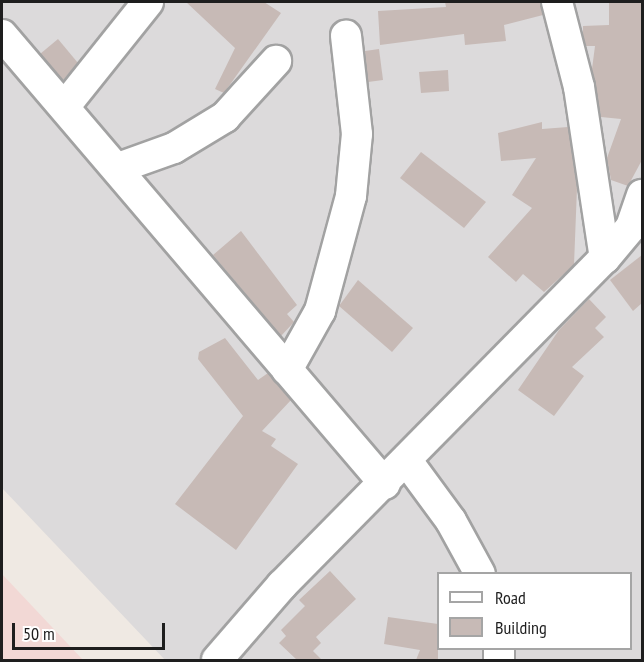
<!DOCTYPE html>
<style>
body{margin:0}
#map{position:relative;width:644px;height:662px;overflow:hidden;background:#efe9e3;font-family:"PT Sans Narrow",sans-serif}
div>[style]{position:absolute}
.residential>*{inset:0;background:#dcdadb}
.military>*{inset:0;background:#f2d8d5}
.building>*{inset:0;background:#c7bab6}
.roads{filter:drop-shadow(2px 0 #a2a2a2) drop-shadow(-2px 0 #a2a2a2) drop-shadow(0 2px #a2a2a2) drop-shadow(0 -2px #a2a2a2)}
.minor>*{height:30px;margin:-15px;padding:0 15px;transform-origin:15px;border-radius:15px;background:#fff}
span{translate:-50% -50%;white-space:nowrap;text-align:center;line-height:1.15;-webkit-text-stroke:4.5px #fff;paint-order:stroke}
.frame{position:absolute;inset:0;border:3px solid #1e1e1e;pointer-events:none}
.legend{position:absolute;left:437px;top:572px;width:195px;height:78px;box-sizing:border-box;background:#fff;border:2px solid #a5a5a5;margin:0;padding:8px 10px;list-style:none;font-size:18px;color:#1e1e1e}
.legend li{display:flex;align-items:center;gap:12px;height:30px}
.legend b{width:30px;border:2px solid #a5a5a5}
.scale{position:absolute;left:12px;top:623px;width:153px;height:27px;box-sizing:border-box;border:3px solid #1e1e1e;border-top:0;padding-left:8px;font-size:18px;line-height:21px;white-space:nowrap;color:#1e1e1e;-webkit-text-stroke:4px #fff;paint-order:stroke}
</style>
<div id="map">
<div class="residential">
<div style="clip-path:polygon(evenodd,2px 2px,642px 2px,642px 660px,165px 660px,2px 488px,2px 2px,438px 574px,630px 574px,630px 648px,438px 648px,438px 574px)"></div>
</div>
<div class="military">
<div style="clip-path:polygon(2px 574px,83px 660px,2px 660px)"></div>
</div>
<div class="building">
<div style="clip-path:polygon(186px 2px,264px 2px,281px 13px,224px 93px,215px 89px,235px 48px)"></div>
<div style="clip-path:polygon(445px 2px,540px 2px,543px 15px,504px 25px,506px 41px,465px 45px,464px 34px,380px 45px,378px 11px,446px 7px)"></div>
<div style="clip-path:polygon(609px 2px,642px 2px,642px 160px,628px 186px,611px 180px,607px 158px,621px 119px,601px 117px,592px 69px,595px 46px,586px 46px,583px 35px,583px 26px,609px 25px)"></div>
<div style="clip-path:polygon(58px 39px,78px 63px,63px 80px,40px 54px)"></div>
<div style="clip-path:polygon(379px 49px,383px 80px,368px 82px,365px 51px)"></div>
<div style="clip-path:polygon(448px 70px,449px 91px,421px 93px,419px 72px)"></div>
<div style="clip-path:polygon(542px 122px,542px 129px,568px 127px,577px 188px,574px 265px,544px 292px,523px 274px,516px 282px,488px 257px,532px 208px,512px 195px,536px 158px,501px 161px,498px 133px)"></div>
<div style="clip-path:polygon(421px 152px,486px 202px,464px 228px,400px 178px)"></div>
<div style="clip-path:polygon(241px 231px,297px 305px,287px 314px,294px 322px,281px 336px,213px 255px)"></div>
<div style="clip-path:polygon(642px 255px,642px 303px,633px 311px,610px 280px)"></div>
<div style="clip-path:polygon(358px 280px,413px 328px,392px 352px,339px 306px)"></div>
<div style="clip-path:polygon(589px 299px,606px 317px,595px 328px,604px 337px,572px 367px,584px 376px,554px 416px,518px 390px,559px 330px)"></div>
<div style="clip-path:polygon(225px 338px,258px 380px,268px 373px,291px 400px,262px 431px,276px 439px,271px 446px,298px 464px,236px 550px,175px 504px,243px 416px,198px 359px,199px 352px)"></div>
<div style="clip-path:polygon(330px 571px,356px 599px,316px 637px,321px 643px,313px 651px,322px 660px,297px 660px,279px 643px,286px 636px,281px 630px,305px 606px,299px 600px)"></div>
<div style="clip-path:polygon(388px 617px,438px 624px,438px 660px,416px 660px,420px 650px,384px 644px)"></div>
</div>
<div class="roads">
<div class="minor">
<div style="left:557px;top:2px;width:88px;rotate:75.5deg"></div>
<div style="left:579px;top:87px;width:173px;rotate:81.4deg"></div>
<div style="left:2px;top:35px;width:590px;rotate:49.54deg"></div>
<div style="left:65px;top:106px;width:133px;rotate:-51.4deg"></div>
<div style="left:118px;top:168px;width:59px;rotate:-19.7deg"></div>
<div style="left:174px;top:148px;width:60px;rotate:-31.3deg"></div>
<div style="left:225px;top:117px;width:76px;rotate:-47.7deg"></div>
<div style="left:287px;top:370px;width:68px;rotate:-60.8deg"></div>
<div style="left:320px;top:311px;width:119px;rotate:-74.9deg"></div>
<div style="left:351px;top:196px;width:62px;rotate:-84.5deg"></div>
<div style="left:357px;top:134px;width:99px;rotate:-96.4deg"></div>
<div style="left:407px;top:461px;width:74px;rotate:53.7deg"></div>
<div style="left:451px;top:521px;width:60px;rotate:61.3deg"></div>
<div style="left:499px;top:648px;width:12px;rotate:90deg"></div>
<div style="left:217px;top:660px;width:99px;rotate:-49.1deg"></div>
<div style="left:282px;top:585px;width:460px;rotate:-45.4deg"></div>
<div style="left:605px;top:258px;width:40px;rotate:-50deg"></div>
<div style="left:631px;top:227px;width:34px;rotate:-71deg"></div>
</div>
</div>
<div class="frame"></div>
<ul class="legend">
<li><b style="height:8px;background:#fff"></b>Road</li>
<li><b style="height:16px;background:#c7bab6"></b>Building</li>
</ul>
<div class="scale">50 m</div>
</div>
